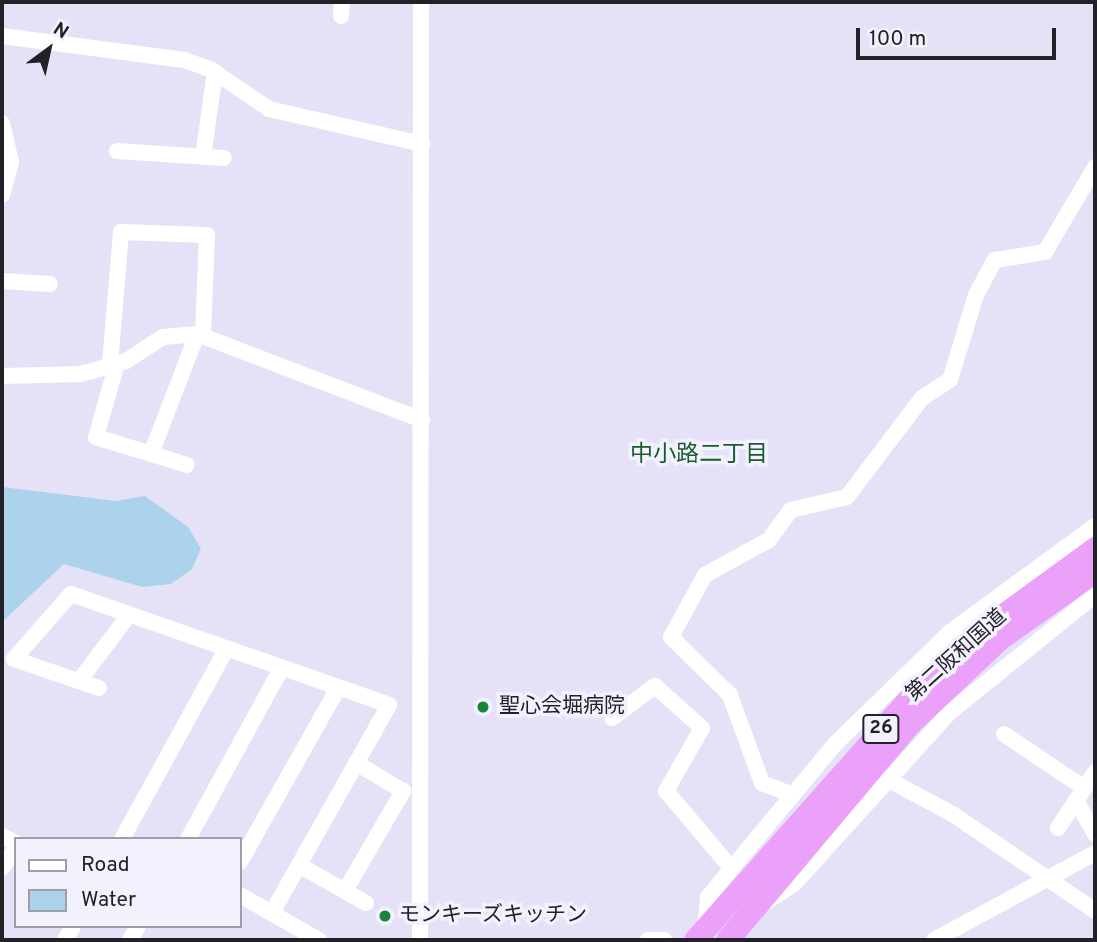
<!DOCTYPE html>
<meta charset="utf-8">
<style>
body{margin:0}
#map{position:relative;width:1097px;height:942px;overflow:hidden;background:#e5e2f7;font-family:Overpass,"Noto Sans JP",sans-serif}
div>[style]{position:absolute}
.water>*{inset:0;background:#acd3eb}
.minor>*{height:16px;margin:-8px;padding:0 8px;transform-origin:8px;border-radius:8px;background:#fff}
.highway>*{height:23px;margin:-11.5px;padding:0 11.5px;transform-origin:11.5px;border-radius:11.5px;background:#eba1f9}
.dots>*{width:19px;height:19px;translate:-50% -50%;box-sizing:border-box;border:4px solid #f2f1fd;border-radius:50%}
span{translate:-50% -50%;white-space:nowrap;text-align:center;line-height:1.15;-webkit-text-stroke:7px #f2f1fd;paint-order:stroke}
.shield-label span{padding:2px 5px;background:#f2f1fd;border:2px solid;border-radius:5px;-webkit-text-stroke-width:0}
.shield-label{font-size:19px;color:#222128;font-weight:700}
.street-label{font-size:21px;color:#222128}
.poi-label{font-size:21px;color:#222128}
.left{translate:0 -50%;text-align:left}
.neighbourhood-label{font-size:23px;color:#1a5b2d}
.frame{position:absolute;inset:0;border:4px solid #222128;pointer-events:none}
.legend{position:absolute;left:14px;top:837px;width:228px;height:91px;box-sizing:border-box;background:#f2f1fd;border:2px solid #9f9ea8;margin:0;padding:9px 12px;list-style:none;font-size:21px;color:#222128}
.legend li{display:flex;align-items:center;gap:14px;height:35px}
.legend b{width:35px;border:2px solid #9f9ea8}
.north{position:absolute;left:14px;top:14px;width:70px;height:70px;-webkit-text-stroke:5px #f2f1fd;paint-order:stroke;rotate:33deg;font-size:19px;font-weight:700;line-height:28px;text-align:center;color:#222128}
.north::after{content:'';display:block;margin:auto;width:24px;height:32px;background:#222128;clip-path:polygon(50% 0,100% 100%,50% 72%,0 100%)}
.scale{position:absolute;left:856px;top:28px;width:200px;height:32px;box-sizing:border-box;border:4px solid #222128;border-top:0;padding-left:9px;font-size:21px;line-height:24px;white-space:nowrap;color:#222128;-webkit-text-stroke:5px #f2f1fd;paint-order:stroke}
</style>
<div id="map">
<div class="water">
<div style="clip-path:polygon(2px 487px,116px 501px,145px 496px,188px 527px,201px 549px,192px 569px,171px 584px,142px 587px,64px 564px,2px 622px)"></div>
</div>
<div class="minor">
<div style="left:341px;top:16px;width:14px;rotate:-86deg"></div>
<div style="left:2px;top:36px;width:184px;rotate:7.5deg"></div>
<div style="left:184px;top:60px;width:28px;rotate:19deg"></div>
<div style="left:210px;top:69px;width:71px;rotate:34.1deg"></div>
<div style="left:269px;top:109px;width:157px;rotate:12.9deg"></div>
<div style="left:2px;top:123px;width:40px;rotate:77deg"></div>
<div style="left:11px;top:162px;width:34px;rotate:105deg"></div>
<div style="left:117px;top:151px;width:107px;rotate:3.7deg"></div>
<div style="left:203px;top:157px;width:86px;rotate:-82deg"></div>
<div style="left:2px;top:281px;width:48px;rotate:3.6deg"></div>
<div style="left:117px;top:363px;width:77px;rotate:105.8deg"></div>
<div style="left:96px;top:437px;width:95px;rotate:17.1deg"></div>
<div style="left:110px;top:364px;width:132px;rotate:-85.2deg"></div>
<div style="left:121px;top:232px;width:86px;rotate:2deg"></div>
<div style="left:207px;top:235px;width:101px;rotate:92.3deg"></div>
<div style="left:2px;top:376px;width:79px;rotate:-1.5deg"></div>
<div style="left:81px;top:374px;width:47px;rotate:-16.1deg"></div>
<div style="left:126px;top:361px;width:44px;rotate:-33deg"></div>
<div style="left:163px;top:337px;width:34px;rotate:-5deg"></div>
<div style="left:197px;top:334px;width:241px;rotate:20.9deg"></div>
<div style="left:151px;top:454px;width:129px;rotate:-69deg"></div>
<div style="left:79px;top:681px;width:83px;rotate:-52.9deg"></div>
<div style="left:99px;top:688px;width:90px;rotate:-161.2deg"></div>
<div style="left:14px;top:659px;width:86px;rotate:-48.8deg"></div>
<div style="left:71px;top:594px;width:337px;rotate:19.2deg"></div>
<div style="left:389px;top:705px;width:239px;rotate:119.4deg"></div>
<div style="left:612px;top:718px;width:54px;rotate:-36.7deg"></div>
<div style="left:655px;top:686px;width:63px;rotate:41.8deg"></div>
<div style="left:702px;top:728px;width:73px;rotate:119.7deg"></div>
<div style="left:666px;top:791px;width:101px;rotate:49.8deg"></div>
<div style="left:1004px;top:734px;width:97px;rotate:34deg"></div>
<div style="left:887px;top:779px;width:76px;rotate:28.2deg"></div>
<div style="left:954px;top:815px;width:171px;rotate:34.2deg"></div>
<div style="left:793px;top:795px;width:33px;rotate:-159deg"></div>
<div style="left:762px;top:783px;width:94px;rotate:-110deg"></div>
<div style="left:730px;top:695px;width:83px;rotate:-135.5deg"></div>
<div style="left:671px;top:637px;width:71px;rotate:-61.3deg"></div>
<div style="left:705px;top:575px;width:73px;rotate:-28.7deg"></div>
<div style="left:769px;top:540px;width:37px;rotate:-54deg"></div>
<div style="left:791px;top:510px;width:57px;rotate:-13.1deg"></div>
<div style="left:847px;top:497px;width:124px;rotate:-52.9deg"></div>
<div style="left:922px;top:398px;width:33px;rotate:-33deg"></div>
<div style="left:950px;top:380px;width:89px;rotate:-73deg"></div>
<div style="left:976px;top:295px;width:40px;rotate:-62deg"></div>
<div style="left:995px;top:260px;width:51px;rotate:-9.1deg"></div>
<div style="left:1045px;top:252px;width:99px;rotate:-59.5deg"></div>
<div style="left:1076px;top:800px;width:39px;rotate:61deg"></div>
<div style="left:1058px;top:828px;width:67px;rotate:-56.5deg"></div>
<div style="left:2px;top:836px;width:16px;rotate:27deg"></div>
<div style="left:122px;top:839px;width:216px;rotate:-61.2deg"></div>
<div style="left:188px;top:839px;width:194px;rotate:-61.3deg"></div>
<div style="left:240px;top:862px;width:197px;rotate:-60.6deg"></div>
<div style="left:299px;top:865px;width:77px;rotate:29.6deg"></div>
<div style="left:2px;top:868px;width:24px;rotate:-55deg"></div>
<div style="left:345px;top:891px;width:116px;rotate:-59.9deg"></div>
<div style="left:403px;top:791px;width:55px;rotate:-149.2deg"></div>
<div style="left:240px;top:895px;width:91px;rotate:29.7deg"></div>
<div style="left:757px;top:908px;width:44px;rotate:-33deg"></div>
<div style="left:794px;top:884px;width:232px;rotate:-47.8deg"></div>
<div style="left:950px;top:712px;width:186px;rotate:-38.9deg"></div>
<div style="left:705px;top:928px;width:31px;rotate:-84deg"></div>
<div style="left:708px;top:897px;width:199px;rotate:-50.3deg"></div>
<div style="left:835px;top:744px;width:161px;rotate:-44.2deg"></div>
<div style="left:950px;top:632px;width:180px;rotate:-36.2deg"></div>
<div style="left:65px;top:940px;width:16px;rotate:-60deg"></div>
<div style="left:130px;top:940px;width:16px;rotate:-60deg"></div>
<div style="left:420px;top:940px;width:938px;rotate:-89.94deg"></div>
<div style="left:648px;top:940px;width:16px"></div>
<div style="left:934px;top:940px;width:183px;rotate:-28.4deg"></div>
</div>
<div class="highway">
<div style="left:695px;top:940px;width:336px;rotate:-48.4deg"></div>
<div style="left:918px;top:689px;width:77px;rotate:-43.4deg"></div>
<div style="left:974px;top:636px;width:150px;rotate:-36deg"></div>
<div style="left:727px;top:940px;width:284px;rotate:-49.9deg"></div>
<div style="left:910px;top:723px;width:124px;rotate:-43.4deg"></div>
<div style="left:1000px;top:638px;width:116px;rotate:-35.2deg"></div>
</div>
<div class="dots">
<div style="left:483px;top:707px;background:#15853d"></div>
<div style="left:385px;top:916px;background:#15853d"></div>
</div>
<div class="shield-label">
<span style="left:881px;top:729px">26</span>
</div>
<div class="street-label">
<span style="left:957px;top:656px;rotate:-42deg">第二阪和国道</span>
</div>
<div class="poi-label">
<span class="left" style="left:499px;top:707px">聖心会堀病院</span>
<span class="left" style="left:399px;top:916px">モンキーズキッチン</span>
</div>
<div class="neighbourhood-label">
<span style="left:699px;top:456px">中小路二丁目</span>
</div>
<div class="frame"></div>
<ul class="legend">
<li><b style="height:9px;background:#fff"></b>Road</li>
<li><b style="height:19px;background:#acd3eb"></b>Water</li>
</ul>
<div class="north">N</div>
<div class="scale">100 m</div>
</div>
